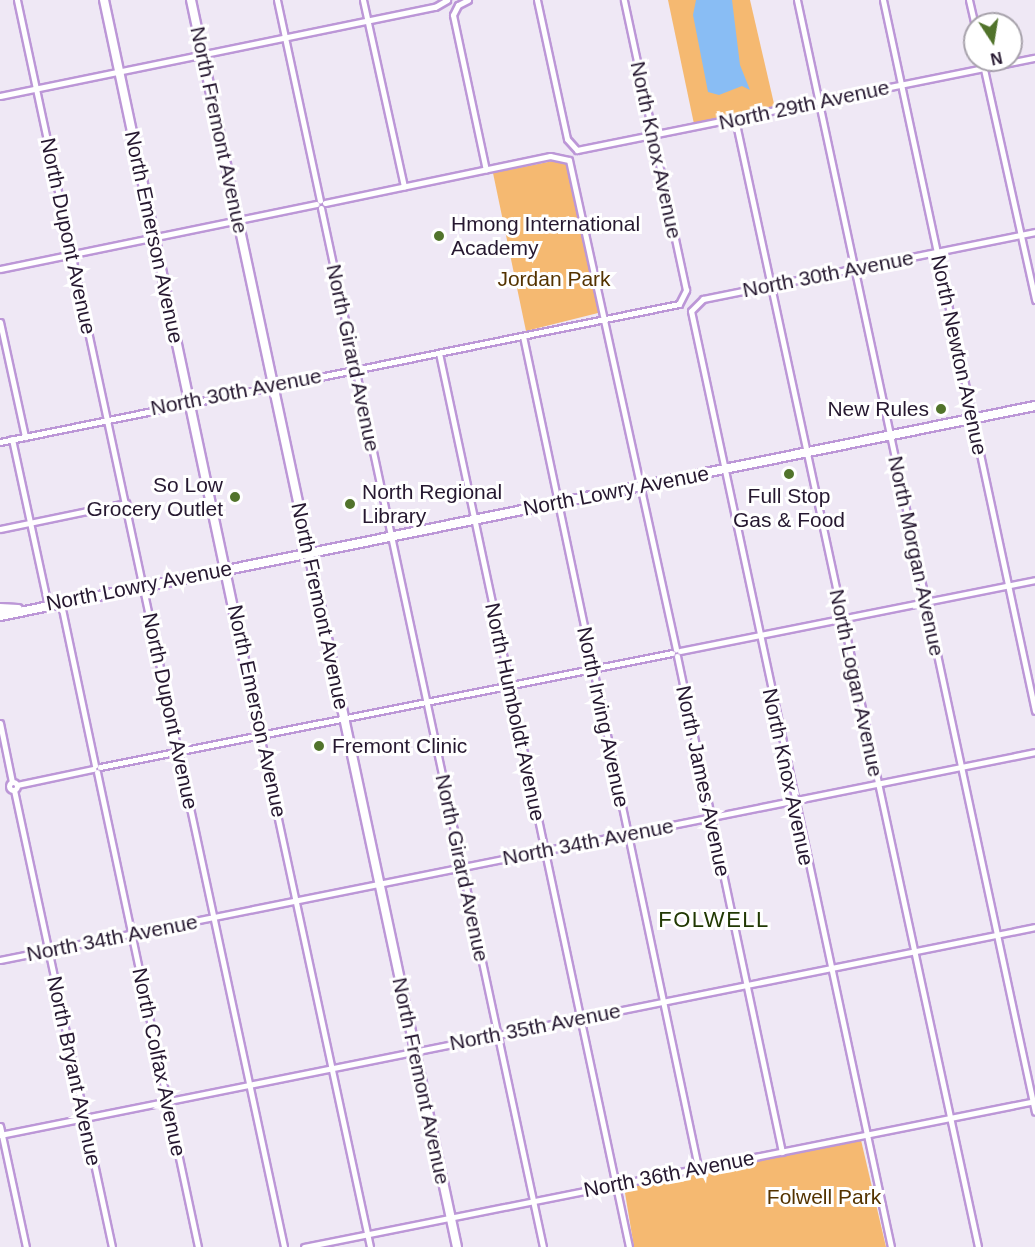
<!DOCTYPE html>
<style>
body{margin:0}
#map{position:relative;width:1035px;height:1247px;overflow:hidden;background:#efe8f5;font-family:Arial,sans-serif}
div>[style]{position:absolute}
.green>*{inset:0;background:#f5b971}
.water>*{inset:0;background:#89bdf4}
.roads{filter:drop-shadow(2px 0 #bc97d7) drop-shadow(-2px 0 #bc97d7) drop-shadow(0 2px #bc97d7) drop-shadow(0 -2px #bc97d7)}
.street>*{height:5px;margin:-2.5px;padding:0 2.5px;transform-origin:2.5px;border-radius:2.5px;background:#fff}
.street>.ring{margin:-2.5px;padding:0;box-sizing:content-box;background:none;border:5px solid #fff;border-radius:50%}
.secondary>*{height:8px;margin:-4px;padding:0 4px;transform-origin:4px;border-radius:4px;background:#fff}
.dots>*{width:16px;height:16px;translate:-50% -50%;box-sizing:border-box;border:3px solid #fff;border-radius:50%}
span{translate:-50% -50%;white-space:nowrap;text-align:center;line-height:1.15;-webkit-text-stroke:6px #fff;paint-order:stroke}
.street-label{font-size:21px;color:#261830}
.poi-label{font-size:21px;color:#261830}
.left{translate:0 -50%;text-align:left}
.right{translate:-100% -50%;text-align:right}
.park-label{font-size:21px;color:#543300}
.neighbourhood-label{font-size:22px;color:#213803;letter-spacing:1.5px}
.north{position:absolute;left:963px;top:12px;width:60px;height:60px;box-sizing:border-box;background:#fff;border:2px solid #a8a3ac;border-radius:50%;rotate:168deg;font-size:16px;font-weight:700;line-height:24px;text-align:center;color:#261830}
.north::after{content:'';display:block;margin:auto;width:21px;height:27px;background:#51732b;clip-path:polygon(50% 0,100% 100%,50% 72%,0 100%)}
</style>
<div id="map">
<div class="green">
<div style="clip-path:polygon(668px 0,750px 0,775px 108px,694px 124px)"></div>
<div style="clip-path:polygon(558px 160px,569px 166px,602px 312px,526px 331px,493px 173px)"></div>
<div style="clip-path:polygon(861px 1140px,886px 1247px,634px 1247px,624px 1187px)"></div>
</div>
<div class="water">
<div style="clip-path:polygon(696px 0,732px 0,740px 65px,750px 90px,742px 86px,719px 95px,708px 92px,693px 15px)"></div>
</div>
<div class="roads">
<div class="street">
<div style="left:17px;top:0;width:1275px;rotate:77.91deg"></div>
<div style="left:277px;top:0;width:205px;rotate:77.9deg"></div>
<div style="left:363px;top:0;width:191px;rotate:77.6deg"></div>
<div style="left:468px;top:0;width:11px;rotate:153deg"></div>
<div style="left:458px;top:5px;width:11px;rotate:117deg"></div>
<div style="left:453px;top:15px;width:158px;rotate:78deg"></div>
<div style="left:537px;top:0;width:142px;rotate:77.8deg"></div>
<div style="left:567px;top:139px;width:15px;rotate:48deg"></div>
<div style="left:577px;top:150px;width:467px;rotate:-11.4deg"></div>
<div style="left:797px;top:0;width:1137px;rotate:77.92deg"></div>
<div style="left:883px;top:0;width:727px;rotate:77.93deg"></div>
<div style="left:969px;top:0;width:27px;rotate:77deg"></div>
<div style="left:982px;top:60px;width:246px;rotate:77.5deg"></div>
<div style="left:0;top:96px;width:444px;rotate:-11.6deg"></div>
<div style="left:435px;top:7px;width:14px;rotate:-30deg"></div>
<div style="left:735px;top:119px;width:1154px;rotate:77.84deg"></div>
<div style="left:325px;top:203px;width:230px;rotate:-11.8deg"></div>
<div style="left:550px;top:156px;width:19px;rotate:12deg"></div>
<div style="left:569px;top:160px;width:501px;rotate:77.66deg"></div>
<div style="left:321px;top:208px;width:1062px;rotate:77.94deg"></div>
<div style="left:0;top:269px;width:323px;rotate:-11.6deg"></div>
<div style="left:0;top:322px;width:118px;rotate:77.7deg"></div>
<div style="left:523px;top:336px;width:849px;rotate:78.11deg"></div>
<div style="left:439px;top:353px;width:914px;rotate:78deg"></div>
<div style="left:12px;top:439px;width:170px;rotate:77.8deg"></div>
<div style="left:0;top:442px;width:693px;rotate:-11.49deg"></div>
<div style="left:679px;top:304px;width:16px;rotate:-63deg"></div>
<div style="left:686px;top:290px;width:297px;rotate:-102.1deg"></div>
<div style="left:0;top:529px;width:129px;rotate:-11.7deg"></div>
<div style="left:61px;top:604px;width:165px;rotate:78.1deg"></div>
<div style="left:680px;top:651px;width:362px;rotate:-11.3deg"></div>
<div style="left:677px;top:656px;width:507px;rotate:78.05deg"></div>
<div style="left:0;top:723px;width:60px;rotate:78.5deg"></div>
<div style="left:260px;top:735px;width:524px;rotate:77.87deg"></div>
<div style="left:100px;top:767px;width:583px;rotate:-11.27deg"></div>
<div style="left:97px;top:772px;width:486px;rotate:78deg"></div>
<div class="ring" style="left:9px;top:782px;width:3px;height:3px"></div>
<div style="left:17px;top:785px;width:78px;rotate:-11.9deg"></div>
<div style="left:14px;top:790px;width:467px;rotate:77.9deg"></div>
<div style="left:0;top:960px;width:1056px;rotate:-11.36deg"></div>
<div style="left:0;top:1126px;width:124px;rotate:77.9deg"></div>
<div style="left:0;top:1135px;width:1056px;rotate:-11.36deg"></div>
<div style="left:304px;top:1247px;width:745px;rotate:-11.29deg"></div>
<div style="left:891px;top:1247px;width:957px;rotate:-102.06deg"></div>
<div style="left:691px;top:311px;width:17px;rotate:-45deg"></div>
<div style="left:703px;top:299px;width:339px;rotate:-11.4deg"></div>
</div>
<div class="secondary">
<div style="left:104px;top:0;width:751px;rotate:78.02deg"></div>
<div style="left:191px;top:0;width:1275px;rotate:77.96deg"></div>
<div style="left:0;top:608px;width:18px;rotate:3deg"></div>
<div style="left:0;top:616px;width:1056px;rotate:-11.47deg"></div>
</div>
</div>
<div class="dots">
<div style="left:439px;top:236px;background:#51732b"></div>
<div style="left:941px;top:409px;background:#51732b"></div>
<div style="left:789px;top:474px;background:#51732b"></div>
<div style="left:235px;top:497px;background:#51732b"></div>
<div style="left:350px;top:504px;background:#51732b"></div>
<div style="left:319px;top:746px;background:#51732b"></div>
</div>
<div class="street-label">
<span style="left:804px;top:105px;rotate:-12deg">North 29th Avenue</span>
<span style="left:219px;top:130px;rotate:78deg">North Fremont Avenue</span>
<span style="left:656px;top:150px;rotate:78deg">North Knox Avenue</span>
<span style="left:68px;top:236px;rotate:78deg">North Dupont Avenue</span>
<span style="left:154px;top:237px;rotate:78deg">North Emerson Avenue</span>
<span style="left:828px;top:274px;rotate:-11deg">North 30th Avenue</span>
<span style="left:959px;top:355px;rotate:78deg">North Newton Avenue</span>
<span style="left:353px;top:358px;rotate:78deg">North Girard Avenue</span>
<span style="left:236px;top:392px;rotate:-11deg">North 30th Avenue</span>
<span style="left:616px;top:491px;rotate:-11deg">North Lowry Avenue</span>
<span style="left:916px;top:556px;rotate:78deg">North Morgan Avenue</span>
<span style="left:139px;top:586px;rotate:-11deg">North Lowry Avenue</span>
<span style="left:320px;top:606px;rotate:78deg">North Fremont Avenue</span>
<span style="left:856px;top:683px;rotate:78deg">North Logan Avenue</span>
<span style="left:170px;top:711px;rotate:78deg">North Dupont Avenue</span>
<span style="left:257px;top:711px;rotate:78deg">North Emerson Avenue</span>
<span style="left:515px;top:712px;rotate:78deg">North Humboldt Avenue</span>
<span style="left:603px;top:717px;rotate:78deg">North Irving Avenue</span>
<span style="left:788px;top:777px;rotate:78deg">North Knox Avenue</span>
<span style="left:703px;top:781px;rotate:78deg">North James Avenue</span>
<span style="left:588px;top:842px;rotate:-11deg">North 34th Avenue</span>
<span style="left:462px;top:868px;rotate:78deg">North Girard Avenue</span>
<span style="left:112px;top:938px;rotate:-11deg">North 34th Avenue</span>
<span style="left:535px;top:1027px;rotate:-11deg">North 35th Avenue</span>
<span style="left:159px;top:1062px;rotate:78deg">North Colfax Avenue</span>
<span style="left:74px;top:1071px;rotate:78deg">North Bryant Avenue</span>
<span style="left:421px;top:1081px;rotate:78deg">North Fremont Avenue</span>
<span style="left:669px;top:1174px;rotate:-11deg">North 36th Avenue</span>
</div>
<div class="poi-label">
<span class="left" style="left:451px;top:236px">Hmong International<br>Academy</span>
<span class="right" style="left:929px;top:409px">New Rules</span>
<span class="right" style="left:223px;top:497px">So Low<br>Grocery Outlet</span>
<span class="left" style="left:362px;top:504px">North Regional<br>Library</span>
<span style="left:789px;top:508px">Full Stop<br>Gas &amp; Food</span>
<span class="left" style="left:332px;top:746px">Fremont Clinic</span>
</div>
<div class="park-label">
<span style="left:554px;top:279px">Jordan Park</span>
<span style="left:824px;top:1197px">Folwell Park</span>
</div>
<div class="neighbourhood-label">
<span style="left:714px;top:920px">FOLWELL</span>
</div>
<div class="north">N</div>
</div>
